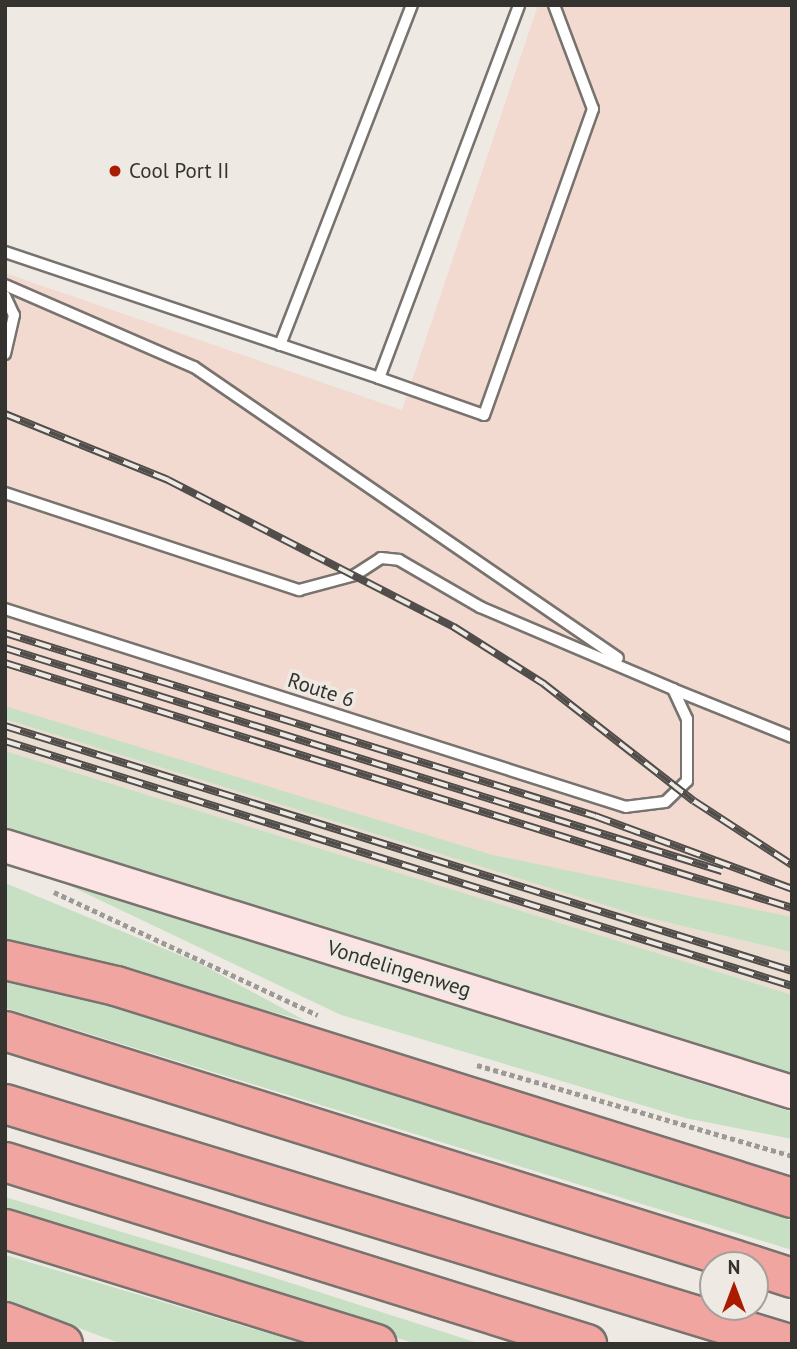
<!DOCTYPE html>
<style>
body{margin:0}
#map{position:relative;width:797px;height:1349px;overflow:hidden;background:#eee9e2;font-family:"PT Sans",sans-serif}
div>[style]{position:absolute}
.industrial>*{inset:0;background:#f3dad1}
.built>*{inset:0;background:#e9ded1}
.green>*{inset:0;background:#c7e0c4}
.path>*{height:4.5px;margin-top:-2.25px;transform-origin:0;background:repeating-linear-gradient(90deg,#9d9994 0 5px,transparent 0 8.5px)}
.roads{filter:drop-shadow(2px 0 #78736e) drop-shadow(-2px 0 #78736e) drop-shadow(0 2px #78736e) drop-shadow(0 -2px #78736e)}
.service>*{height:10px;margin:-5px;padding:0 5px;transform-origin:5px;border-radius:5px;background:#fff}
.secondary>*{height:32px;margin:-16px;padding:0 16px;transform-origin:16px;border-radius:16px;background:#fbe4e3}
.motorway>*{height:38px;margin:-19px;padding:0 19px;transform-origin:19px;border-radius:19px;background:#f1a5a1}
.rail>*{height:8px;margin-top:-4px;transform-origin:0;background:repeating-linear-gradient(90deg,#eee9e2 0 16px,#504d4a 0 32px);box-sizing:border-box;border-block:2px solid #504d4a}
.dots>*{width:19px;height:19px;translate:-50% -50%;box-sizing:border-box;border:4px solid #eee9e2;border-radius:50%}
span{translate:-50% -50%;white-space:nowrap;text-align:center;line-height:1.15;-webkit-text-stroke:7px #eee9e2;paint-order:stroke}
.poi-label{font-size:21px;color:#353330}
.left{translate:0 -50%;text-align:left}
.street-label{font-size:21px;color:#353330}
.frame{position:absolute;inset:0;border:7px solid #353330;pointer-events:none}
.north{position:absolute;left:699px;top:1251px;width:70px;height:70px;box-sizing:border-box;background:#eee9e2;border:2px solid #a4a09b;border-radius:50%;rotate:0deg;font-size:19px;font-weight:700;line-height:28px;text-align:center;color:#353330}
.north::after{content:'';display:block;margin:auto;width:24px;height:32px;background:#aa1b00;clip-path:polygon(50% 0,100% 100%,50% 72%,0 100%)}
</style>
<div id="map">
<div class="industrial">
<div style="clip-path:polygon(538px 5px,792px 5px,792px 931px,566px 882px,5px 709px,5px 273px,402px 410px)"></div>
</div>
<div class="built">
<div style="clip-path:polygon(5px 709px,546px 877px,792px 931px,792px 1005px,5px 766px)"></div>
</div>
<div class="green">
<div style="clip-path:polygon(5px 706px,493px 855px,792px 917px,792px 952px,637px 915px,5px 719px)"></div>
<div style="clip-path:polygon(5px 751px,792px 995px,792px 1080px,5px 833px)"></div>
<div style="clip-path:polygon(62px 882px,792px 1112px,792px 1139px,685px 1118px,341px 1015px)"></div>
<div style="clip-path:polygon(5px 883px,199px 963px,306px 1021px,5px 940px)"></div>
<div style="clip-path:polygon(5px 977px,145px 1011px,535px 1132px,792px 1221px,792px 1250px,5px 1008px)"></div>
<div style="clip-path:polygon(5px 1197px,269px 1276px,481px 1344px,417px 1344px,5px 1218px)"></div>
<div style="clip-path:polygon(5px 1255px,304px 1344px,122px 1344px,5px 1301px)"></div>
</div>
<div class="path">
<div style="left:54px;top:892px;width:291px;rotate:25deg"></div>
<div style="left:477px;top:1065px;width:328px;rotate:16.1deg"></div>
</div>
<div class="roads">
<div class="service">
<div style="left:5px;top:252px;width:395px;rotate:18.6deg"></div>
<div style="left:379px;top:378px;width:398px;rotate:-69.4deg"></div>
<div style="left:5px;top:285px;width:206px;rotate:23.5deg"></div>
<div style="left:194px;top:367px;width:514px;rotate:34.46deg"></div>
<div style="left:5px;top:296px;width:21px;rotate:65deg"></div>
<div style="left:14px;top:315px;width:40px;rotate:103deg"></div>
<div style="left:280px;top:345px;width:365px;rotate:-68.8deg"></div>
<div style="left:379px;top:378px;width:111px;rotate:19.4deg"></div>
<div style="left:484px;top:415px;width:325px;rotate:-70.4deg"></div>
<div style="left:593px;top:109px;width:111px;rotate:-110.6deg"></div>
<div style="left:5px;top:493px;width:310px;rotate:18.3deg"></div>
<div style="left:299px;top:590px;width:58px;rotate:-15deg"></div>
<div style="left:355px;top:575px;width:31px;rotate:-33deg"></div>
<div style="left:381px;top:558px;width:18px;rotate:6deg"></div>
<div style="left:399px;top:560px;width:94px;rotate:30.1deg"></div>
<div style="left:480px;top:607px;width:210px;rotate:23deg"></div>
<div style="left:673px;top:689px;width:33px;rotate:65deg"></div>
<div style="left:687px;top:719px;width:62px;rotate:90deg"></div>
<div style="left:687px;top:781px;width:30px;rotate:136deg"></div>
<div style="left:665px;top:802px;width:39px;rotate:173deg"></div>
<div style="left:626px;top:807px;width:652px;rotate:-162.32deg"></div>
<div style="left:675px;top:690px;width:126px;rotate:21.9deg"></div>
</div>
<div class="secondary">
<div style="left:5px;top:846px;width:825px;rotate:17.36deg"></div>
</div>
<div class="motorway">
<div style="left:5px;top:960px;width:114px;rotate:13.2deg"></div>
<div style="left:116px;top:986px;width:708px;rotate:17.41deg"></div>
<div style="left:5px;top:1031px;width:783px;rotate:17.39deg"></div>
<div style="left:5px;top:1104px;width:820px;rotate:17.02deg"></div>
<div style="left:5px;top:1162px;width:610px;rotate:17.37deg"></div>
<div style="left:5px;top:1229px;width:389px;rotate:17.2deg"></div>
<div style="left:755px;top:1266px;width:39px;rotate:18deg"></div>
<div style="left:5px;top:1322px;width:62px;rotate:20.8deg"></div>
</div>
</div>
<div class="rail">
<div style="left:5px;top:414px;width:176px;rotate:22deg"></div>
<div style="left:168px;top:480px;width:322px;rotate:27.2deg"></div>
<div style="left:454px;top:627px;width:107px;rotate:32.3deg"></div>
<div style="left:544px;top:684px;width:190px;rotate:38deg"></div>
<div style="left:694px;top:801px;width:117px;rotate:33.1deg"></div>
<div style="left:5px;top:633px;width:618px;rotate:17.23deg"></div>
<div style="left:595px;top:816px;width:210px;rotate:20.3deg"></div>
<div style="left:5px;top:648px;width:751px;rotate:17.28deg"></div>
<div style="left:5px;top:663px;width:824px;rotate:17.29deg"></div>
<div style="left:5px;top:726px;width:824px;rotate:17.29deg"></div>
<div style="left:5px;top:741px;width:824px;rotate:17.29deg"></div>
</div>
<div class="dots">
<div style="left:115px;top:171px;background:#aa1b00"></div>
</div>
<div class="poi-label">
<span class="left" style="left:129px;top:171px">Cool Port II</span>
</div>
<div class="street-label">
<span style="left:321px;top:690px;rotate:18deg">Route 6</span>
<span style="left:399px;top:969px;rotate:17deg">Vondelingenweg</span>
</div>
<div class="frame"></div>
<div class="north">N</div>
</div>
